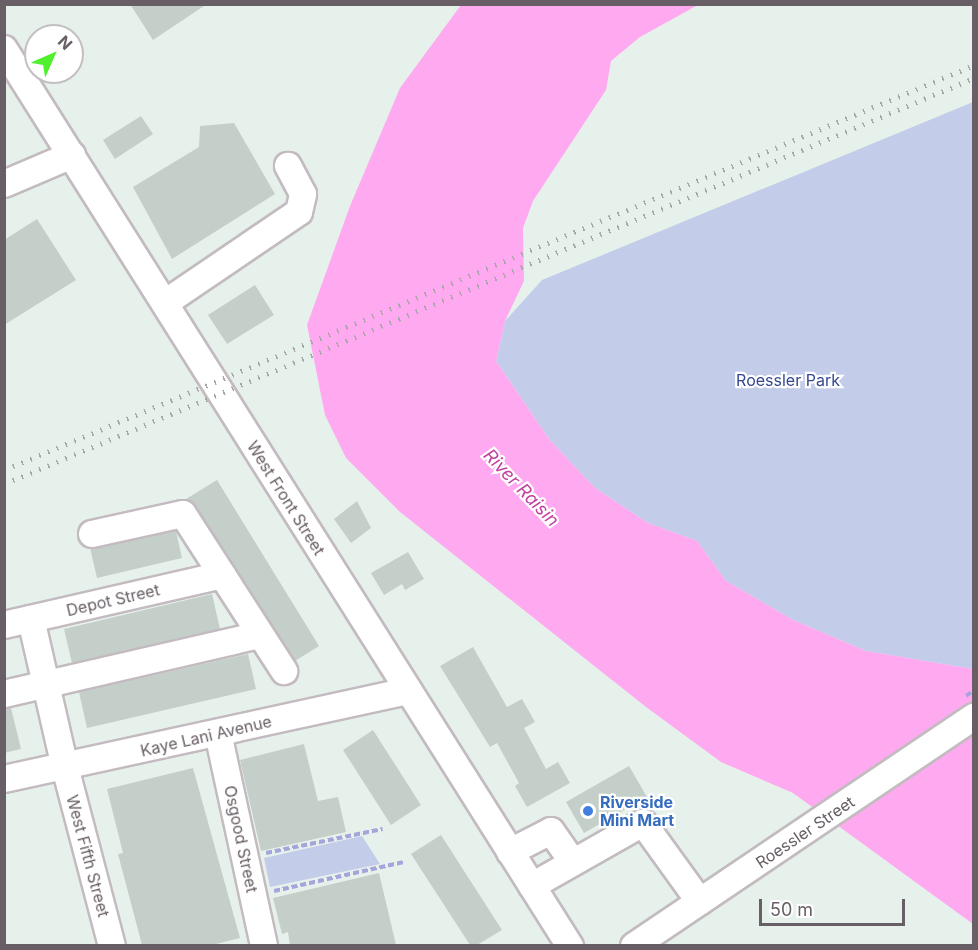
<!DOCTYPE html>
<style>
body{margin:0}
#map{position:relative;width:978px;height:950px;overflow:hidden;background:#e7f1ec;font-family:Inter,sans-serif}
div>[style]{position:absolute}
.green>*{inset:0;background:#c3cde9}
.water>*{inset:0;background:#ffa9f0}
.building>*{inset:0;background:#c5cfc9}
.path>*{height:4px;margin-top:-2px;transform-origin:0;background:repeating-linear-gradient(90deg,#a5a5dc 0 6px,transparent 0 9px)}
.roads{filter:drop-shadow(2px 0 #c3bbc0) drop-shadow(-2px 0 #c3bbc0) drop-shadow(0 2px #c3bbc0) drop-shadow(0 -2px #c3bbc0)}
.minor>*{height:26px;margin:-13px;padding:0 13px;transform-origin:13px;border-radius:13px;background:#fff}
.rail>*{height:4.5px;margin-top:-2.25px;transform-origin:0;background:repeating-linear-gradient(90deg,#a9a6a8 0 1.5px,transparent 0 9.5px)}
.dots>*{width:16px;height:16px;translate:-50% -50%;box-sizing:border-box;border:3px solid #fff;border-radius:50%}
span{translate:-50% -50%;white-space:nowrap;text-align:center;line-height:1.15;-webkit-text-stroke:4.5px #fff;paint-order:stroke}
.park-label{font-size:16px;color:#344891}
.street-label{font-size:16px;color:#685e65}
.shop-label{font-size:16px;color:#366cbe;font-weight:700}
.left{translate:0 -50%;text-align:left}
.water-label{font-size:18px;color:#c141a0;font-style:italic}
.frame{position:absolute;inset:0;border:6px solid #685e65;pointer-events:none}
.north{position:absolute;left:24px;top:24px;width:60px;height:60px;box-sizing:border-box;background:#fff;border:2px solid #c3bfc1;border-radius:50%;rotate:45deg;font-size:16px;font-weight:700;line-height:24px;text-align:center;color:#685e65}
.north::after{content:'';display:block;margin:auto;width:21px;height:27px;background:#50f12c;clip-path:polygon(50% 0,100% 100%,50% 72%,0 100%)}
.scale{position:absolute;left:759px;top:899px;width:146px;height:27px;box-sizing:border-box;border:3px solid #685e65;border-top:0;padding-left:8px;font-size:18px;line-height:21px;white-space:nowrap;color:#685e65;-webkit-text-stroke:4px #fff;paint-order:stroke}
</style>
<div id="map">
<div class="green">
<div style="clip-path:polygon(973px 102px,973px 669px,866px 651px,793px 620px,726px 581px,697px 541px,648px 523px,595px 488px,549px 439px,496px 361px,505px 321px,542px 280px)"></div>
<div style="clip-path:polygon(362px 836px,380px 864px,270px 887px,264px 858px)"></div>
</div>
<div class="water">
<div style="clip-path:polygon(461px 5px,698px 5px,640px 37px,611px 61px,606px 90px,533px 201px,523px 228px,524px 281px,505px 321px,496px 361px,549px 439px,595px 488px,648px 523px,697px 541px,726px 581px,793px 620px,866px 651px,973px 669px,973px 924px,793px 793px,721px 762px,646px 707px,400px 512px,346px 458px,325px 415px,307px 325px,350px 206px,400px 88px)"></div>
</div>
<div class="building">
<div style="clip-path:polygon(130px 4px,207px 4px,153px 40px)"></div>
<div style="clip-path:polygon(141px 116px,153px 134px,115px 159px,103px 140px)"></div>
<div style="clip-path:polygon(234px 123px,275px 194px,172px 259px,133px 187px,199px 147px,200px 126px)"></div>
<div style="clip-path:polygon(37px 219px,76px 280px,4px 325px,4px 240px)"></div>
<div style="clip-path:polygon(255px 285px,274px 315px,227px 344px,208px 315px)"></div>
<div style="clip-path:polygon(217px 480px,319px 646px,295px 661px,196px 506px,186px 499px)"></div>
<div style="clip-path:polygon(357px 501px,371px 528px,351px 543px,334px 519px)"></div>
<div style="clip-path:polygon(176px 531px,182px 558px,97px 578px,90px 548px)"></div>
<div style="clip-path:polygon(408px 552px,424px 579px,405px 590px,402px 584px,384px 595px,371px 573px)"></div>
<div style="clip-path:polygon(212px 594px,220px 629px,72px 663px,64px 629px)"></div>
<div style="clip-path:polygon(473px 647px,507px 707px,522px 699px,535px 722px,524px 728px,546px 769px,558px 762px,570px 783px,527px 807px,515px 786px,519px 783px,497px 743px,490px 747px,440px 666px)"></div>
<div style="clip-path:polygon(248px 654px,256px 689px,87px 728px,79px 692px)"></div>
<div style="clip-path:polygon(11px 708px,21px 749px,4px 753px,4px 709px)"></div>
<div style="clip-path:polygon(373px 730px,421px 805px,391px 825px,343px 750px)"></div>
<div style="clip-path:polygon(304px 744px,318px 801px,338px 797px,346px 832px,261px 851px,240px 760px)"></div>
<div style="clip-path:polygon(629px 766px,647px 797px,584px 833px,566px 802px)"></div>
<div style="clip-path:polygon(193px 768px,240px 938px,212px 945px,142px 945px,118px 854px,123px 853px,107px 789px)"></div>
<div style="clip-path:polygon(441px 835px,502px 930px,477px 945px,470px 945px,411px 854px)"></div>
<div style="clip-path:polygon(379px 873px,396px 945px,290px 945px,288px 932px,282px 934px,273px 898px)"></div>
</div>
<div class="path">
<div style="left:966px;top:696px;width:10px;rotate:-37deg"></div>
<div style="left:266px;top:853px;width:119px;rotate:-11.6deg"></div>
<div style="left:274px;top:891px;width:133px;rotate:-12.6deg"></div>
</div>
<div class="roads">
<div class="minor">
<div style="left:4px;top:49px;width:1061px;rotate:57.75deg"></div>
<div style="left:4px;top:184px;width:74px;rotate:-23.1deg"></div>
<div style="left:165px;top:303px;width:162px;rotate:-34.2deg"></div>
<div style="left:299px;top:212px;width:18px;rotate:-77deg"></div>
<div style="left:303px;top:194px;width:32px;rotate:-118deg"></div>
<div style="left:92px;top:534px;width:93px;rotate:-12.4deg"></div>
<div style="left:183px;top:514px;width:187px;rotate:57.2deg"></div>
<div style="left:31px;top:619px;width:152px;rotate:77.1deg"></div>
<div style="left:65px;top:767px;width:185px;rotate:75.3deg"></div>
<div style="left:4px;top:625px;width:224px;rotate:-12.9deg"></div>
<div style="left:4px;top:694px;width:263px;rotate:-13deg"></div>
<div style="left:218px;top:733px;width:218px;rotate:77.8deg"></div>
<div style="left:4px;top:779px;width:412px;rotate:-12.3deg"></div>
<div style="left:510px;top:852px;width:46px;rotate:-27.1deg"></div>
<div style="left:551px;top:831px;width:37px;rotate:55deg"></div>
<div style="left:532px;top:886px;width:128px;rotate:-29.6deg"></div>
<div style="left:643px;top:823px;width:97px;rotate:54.2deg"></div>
<div style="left:634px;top:946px;width:410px;rotate:-34deg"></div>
</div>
</div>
<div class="rail">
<div style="left:4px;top:470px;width:1051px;rotate:-22.66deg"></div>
<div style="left:4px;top:484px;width:1052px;rotate:-22.71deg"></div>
</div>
<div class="dots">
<div style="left:588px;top:811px;background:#3f7fe0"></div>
</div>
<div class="park-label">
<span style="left:788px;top:380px">Roessler Park</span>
</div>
<div class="street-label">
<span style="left:286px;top:498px;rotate:58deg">West Front Street</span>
<span style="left:113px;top:600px;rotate:-13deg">Depot Street</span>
<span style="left:206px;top:736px;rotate:-13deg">Kaye Lani Avenue</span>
<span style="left:805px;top:832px;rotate:-34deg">Roessler Street</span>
<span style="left:241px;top:839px;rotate:78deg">Osgood Street</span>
<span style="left:88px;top:856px;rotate:75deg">West Fifth Street</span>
</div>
<div class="shop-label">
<span class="left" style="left:600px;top:811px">Riverside<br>Mini Mart</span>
</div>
<div class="water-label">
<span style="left:521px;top:488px;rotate:46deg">River Raisin</span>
</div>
<div class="frame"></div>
<div class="north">N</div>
<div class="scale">50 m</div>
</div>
